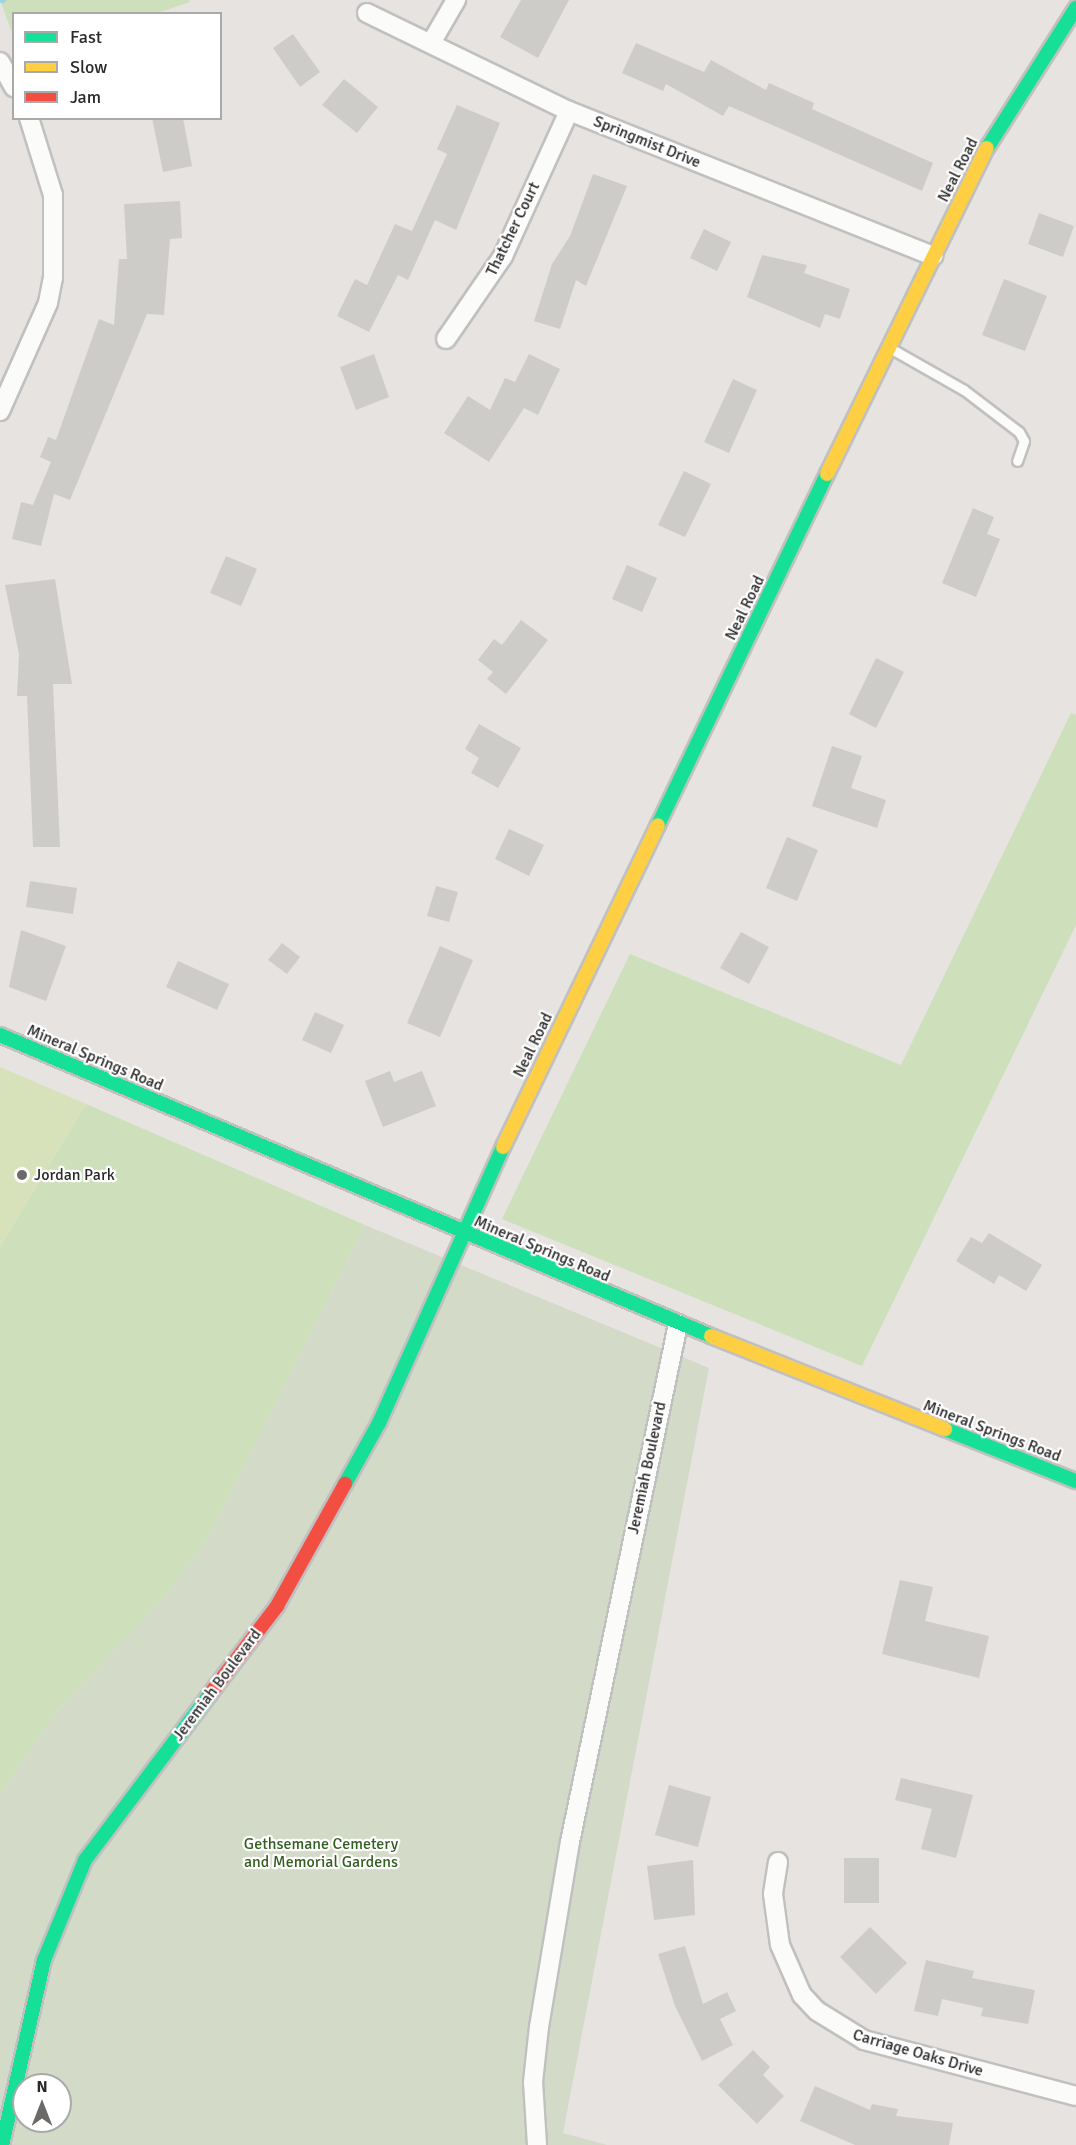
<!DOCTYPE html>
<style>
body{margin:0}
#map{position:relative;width:1076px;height:2145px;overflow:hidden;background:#e6e3e0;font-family:Signika,sans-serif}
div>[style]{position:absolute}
.green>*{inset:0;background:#cddfbb}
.cemetery>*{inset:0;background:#d4dac8}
.pitch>*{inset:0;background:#d7e2ba}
.stream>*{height:6px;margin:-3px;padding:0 3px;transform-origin:3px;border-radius:3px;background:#99d6e2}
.building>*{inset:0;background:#ceccc9}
.roads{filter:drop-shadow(2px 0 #c1c0c1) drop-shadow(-2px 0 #c1c0c1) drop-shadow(0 2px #c1c0c1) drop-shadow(0 -2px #c1c0c1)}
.lane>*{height:9px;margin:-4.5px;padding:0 4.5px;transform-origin:4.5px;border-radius:4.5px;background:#fbfbfa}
.street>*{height:18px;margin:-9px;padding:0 9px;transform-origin:9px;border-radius:9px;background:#fbfbfa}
.fast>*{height:14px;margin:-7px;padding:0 7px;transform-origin:7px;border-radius:7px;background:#16e098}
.slow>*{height:14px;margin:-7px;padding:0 7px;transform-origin:7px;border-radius:7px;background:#ffcf43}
.jam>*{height:14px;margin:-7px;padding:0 7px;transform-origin:7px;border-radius:7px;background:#f24e42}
.dots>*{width:16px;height:16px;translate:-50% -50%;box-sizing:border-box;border:3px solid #fff;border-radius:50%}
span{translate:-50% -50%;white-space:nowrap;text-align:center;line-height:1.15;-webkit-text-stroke:4.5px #fff;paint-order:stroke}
.street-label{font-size:16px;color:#292929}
.poi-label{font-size:16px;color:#292929}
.left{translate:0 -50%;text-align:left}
.park-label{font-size:16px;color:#335f20}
.legend{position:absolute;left:12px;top:12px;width:210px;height:108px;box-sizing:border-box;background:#fff;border:2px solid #a9a9a9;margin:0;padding:8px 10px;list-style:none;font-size:18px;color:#292929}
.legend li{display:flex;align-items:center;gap:12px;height:30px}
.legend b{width:30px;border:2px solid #a9a9a9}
.north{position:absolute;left:12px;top:2073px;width:60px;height:60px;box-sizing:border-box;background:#fff;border:2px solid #a9a9a9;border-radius:50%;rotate:0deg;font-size:16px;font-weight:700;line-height:24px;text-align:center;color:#292929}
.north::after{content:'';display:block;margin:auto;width:21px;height:27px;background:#6b6a69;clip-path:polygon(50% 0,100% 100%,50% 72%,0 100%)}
</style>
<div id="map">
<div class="green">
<div style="clip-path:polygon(0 0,189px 0,190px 2px,157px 13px,14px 14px,13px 35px)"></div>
<div style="clip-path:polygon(1071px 713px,1076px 715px,1076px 925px,862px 1366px,502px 1219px,630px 954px,901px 1065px)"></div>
<div style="clip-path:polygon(86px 1104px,365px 1225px,208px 1538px,163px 1599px,59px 1709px,0 1793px,0 1247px)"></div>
</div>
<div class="cemetery">
<div style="clip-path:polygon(evenodd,365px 1225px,709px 1368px,563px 2133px,607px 2145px,0 2145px,0 1793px,59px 1709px,163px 1599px,208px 1538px,365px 1225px,24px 2085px,60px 2085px,60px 2121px,24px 2121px,24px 2085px)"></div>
</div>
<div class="pitch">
<div style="clip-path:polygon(0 1067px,86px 1104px,0 1247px)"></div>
</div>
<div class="stream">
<div style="left:2px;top:0;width:1px"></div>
</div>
<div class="building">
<div style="clip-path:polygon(521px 0,569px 0,538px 58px,500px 37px)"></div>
<div style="clip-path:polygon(293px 34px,320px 72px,300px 87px,273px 48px)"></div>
<div style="clip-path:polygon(636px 43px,704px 72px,711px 60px,766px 90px,769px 83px,814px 103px,812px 109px,933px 163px,922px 191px,729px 106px,723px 116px,666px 84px,663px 91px,622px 73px)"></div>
<div style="clip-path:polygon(344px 79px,378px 107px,357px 133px,322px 105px)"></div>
<div style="clip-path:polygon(457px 105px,500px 123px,456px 230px,435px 220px,408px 280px,398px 275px,369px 332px,337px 316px,355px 279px,367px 285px,395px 224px,412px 231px,447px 154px,437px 149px)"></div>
<div style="clip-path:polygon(152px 118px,183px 118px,192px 166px,163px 172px)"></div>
<div style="clip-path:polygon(593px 174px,627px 186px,586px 286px,576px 280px,560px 329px,534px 321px,552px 264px,570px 236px)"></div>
<div style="clip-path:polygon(180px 201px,182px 238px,170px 239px,164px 315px,147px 314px,70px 500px,54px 494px,41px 546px,12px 539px,21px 502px,33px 505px,51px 462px,40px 457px,48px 437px,56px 440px,99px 319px,114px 325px,119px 259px,127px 259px,124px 204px)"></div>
<div style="clip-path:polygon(1039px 213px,1074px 226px,1063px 257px,1028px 244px)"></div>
<div style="clip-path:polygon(704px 229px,731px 242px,717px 271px,690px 258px)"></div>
<div style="clip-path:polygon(762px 255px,807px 265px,804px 273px,850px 289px,840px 319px,825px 314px,820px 328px,747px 297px)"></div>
<div style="clip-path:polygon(1004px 279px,1047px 296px,1025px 351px,982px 335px)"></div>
<div style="clip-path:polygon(374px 354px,389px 397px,356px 410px,340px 367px)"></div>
<div style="clip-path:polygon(529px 354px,560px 369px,538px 415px,524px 408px,489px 462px,444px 433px,468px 396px,490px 410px,505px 378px,515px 382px)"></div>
<div style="clip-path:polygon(733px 379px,757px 390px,729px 453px,704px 442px)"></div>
<div style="clip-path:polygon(684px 471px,711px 484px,685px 537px,658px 525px)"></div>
<div style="clip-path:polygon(973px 508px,994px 517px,987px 534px,1000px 539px,976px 597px,942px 583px)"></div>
<div style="clip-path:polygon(226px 556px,257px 569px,241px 606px,210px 593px)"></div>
<div style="clip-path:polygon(627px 565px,657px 578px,642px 612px,612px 599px)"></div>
<div style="clip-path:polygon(55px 579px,72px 684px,53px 684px,60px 847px,33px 847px,27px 696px,17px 696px,19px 654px,5px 585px)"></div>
<div style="clip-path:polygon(521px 620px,548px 640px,506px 694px,487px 679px,493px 672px,478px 660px,494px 639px,502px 645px)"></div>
<div style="clip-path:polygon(876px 658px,904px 672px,876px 728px,849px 714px)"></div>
<div style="clip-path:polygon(479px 724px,521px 748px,498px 788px,471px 773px,479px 758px,465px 749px)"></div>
<div style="clip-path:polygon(832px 746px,862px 756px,851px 788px,886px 800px,877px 828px,812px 806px)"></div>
<div style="clip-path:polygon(509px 829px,544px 845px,529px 876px,495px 859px)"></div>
<div style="clip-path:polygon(787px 837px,818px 850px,797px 901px,766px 888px)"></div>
<div style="clip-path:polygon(30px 881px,77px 888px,73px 914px,26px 907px)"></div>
<div style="clip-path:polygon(436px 886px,458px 892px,449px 922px,427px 916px)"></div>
<div style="clip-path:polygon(21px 930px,66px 946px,46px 1001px,9px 987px)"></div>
<div style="clip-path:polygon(741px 932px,769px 947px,749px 984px,720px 968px)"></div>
<div style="clip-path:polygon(282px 943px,300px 957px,287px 974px,268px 960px)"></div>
<div style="clip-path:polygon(440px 946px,473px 960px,440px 1037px,407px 1023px)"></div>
<div style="clip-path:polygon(178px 961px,229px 984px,217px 1010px,166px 987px)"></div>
<div style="clip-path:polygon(315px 1012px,344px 1025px,331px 1053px,302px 1040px)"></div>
<div style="clip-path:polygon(390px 1071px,394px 1082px,422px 1071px,436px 1106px,383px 1127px,365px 1081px)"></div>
<div style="clip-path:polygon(989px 1233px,1042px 1265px,1026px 1291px,999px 1275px,994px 1284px,956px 1261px,971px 1237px,982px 1243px)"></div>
<div style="clip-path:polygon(900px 1580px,933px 1587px,925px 1621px,989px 1636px,979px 1678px,882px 1654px)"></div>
<div style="clip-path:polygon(901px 1778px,973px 1795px,956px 1858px,921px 1849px,932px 1809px,895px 1800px)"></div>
<div style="clip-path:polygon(669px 1785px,711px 1797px,698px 1847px,655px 1835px)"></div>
<div style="clip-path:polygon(844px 1858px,879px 1858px,879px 1903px,844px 1903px)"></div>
<div style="clip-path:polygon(693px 1860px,695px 1915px,654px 1920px,647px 1866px)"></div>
<div style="clip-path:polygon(870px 1927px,907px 1963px,876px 1994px,840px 1957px)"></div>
<div style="clip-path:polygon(685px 1946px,703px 2004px,727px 1992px,736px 2011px,720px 2019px,733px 2045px,702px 2061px,675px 2006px,658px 1954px)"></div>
<div style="clip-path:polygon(926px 1960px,974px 1971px,972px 1978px,1035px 1990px,1028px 2024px,981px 2016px,983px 2008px,942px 1999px,938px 2016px,914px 2011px)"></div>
<div style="clip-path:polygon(753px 2050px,770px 2067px,763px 2075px,784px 2096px,757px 2124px,718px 2085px)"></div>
<div style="clip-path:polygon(815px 2086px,870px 2110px,872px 2104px,898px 2109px,896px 2116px,953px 2123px,949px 2145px,855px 2145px,800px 2121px)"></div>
</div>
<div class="roads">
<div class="lane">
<div style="left:890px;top:348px;width:85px;rotate:29.6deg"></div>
<div style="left:964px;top:390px;width:69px;rotate:37.4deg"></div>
<div style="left:1019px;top:432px;width:10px;rotate:61deg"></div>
<div style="left:1024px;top:441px;width:21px;rotate:109deg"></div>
</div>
<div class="street">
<div style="left:367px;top:13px;width:225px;rotate:25.9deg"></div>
<div style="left:569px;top:111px;width:392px;rotate:21.7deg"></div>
<div style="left:431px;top:43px;width:50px;rotate:-59.8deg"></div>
<div style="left:0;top:62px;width:29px;rotate:61deg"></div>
<div style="left:446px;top:339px;width:101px;rotate:-55.5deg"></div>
<div style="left:503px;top:256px;width:159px;rotate:-65.5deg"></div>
<div style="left:0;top:411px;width:118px;rotate:-66deg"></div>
<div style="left:48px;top:303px;width:25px;rotate:-79deg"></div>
<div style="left:53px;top:278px;width:83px;rotate:-90deg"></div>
<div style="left:53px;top:195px;width:81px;rotate:-107.3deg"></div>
<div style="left:778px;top:1862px;width:32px;rotate:99deg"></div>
<div style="left:773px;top:1894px;width:51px;rotate:82.2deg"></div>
<div style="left:780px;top:1945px;width:55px;rotate:66.3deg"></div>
<div style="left:802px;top:1995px;width:22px;rotate:47deg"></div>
<div style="left:817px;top:2011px;width:55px;rotate:31.7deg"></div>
<div style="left:864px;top:2040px;width:219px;rotate:14.8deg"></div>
<div style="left:537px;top:2145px;width:63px;rotate:-93.6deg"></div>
<div style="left:533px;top:2082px;width:55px;rotate:-83.8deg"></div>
<div style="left:539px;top:2027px;width:188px;rotate:-80.5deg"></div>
<div style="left:570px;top:1842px;width:529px;rotate:-78.22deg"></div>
</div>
<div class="fast">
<div style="left:987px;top:148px;width:166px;rotate:-57.6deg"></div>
<div style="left:658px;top:825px;width:390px;rotate:-64.3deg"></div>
<div style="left:0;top:1035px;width:772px;rotate:22.95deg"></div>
<div style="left:945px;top:1429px;width:141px;rotate:21.7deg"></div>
<div style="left:345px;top:1484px;width:70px;rotate:-60.9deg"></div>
<div style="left:379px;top:1423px;width:303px;rotate:-65.8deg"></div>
<div style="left:2px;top:2145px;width:190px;rotate:-77.2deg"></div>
<div style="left:44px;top:1960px;width:108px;rotate:-67.7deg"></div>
<div style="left:85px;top:1860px;width:208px;rotate:-53deg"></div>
</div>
<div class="slow">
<div style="left:827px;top:474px;width:363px;rotate:-63.9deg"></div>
<div style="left:503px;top:1147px;width:357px;rotate:-64.3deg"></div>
<div style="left:711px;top:1336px;width:252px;rotate:21.7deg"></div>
</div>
<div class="jam">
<div style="left:210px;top:1694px;width:111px;rotate:-52.7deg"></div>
<div style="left:277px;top:1606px;width:140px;rotate:-60.9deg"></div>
</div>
</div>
<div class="dots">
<div style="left:22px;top:1175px;background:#6b6a69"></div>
</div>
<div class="street-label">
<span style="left:647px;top:142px;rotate:22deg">Springmist Drive</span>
<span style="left:958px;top:170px;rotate:-63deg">Neal Road</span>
<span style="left:513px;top:229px;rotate:-64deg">Thatcher Court</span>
<span style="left:745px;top:608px;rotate:-64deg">Neal Road</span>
<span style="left:533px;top:1045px;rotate:-64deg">Neal Road</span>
<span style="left:95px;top:1058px;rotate:23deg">Mineral Springs Road</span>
<span style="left:542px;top:1249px;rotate:23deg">Mineral Springs Road</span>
<span style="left:992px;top:1431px;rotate:21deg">Mineral Springs Road</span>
<span style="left:647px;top:1468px;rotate:-78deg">Jeremiah Boulevard</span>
<span style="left:217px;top:1685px;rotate:-53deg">Jeremiah Boulevard</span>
<span style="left:918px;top:2053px;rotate:16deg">Carriage Oaks Drive</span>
</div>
<div class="poi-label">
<span class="left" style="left:34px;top:1175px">Jordan Park</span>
</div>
<div class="park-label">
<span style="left:321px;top:1853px">Gethsemane Cemetery<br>and Memorial Gardens</span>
</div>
<ul class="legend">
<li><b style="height:8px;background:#16e098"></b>Fast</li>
<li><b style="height:8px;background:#ffcf43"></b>Slow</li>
<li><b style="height:8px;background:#f24e42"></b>Jam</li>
</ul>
<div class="north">N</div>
</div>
